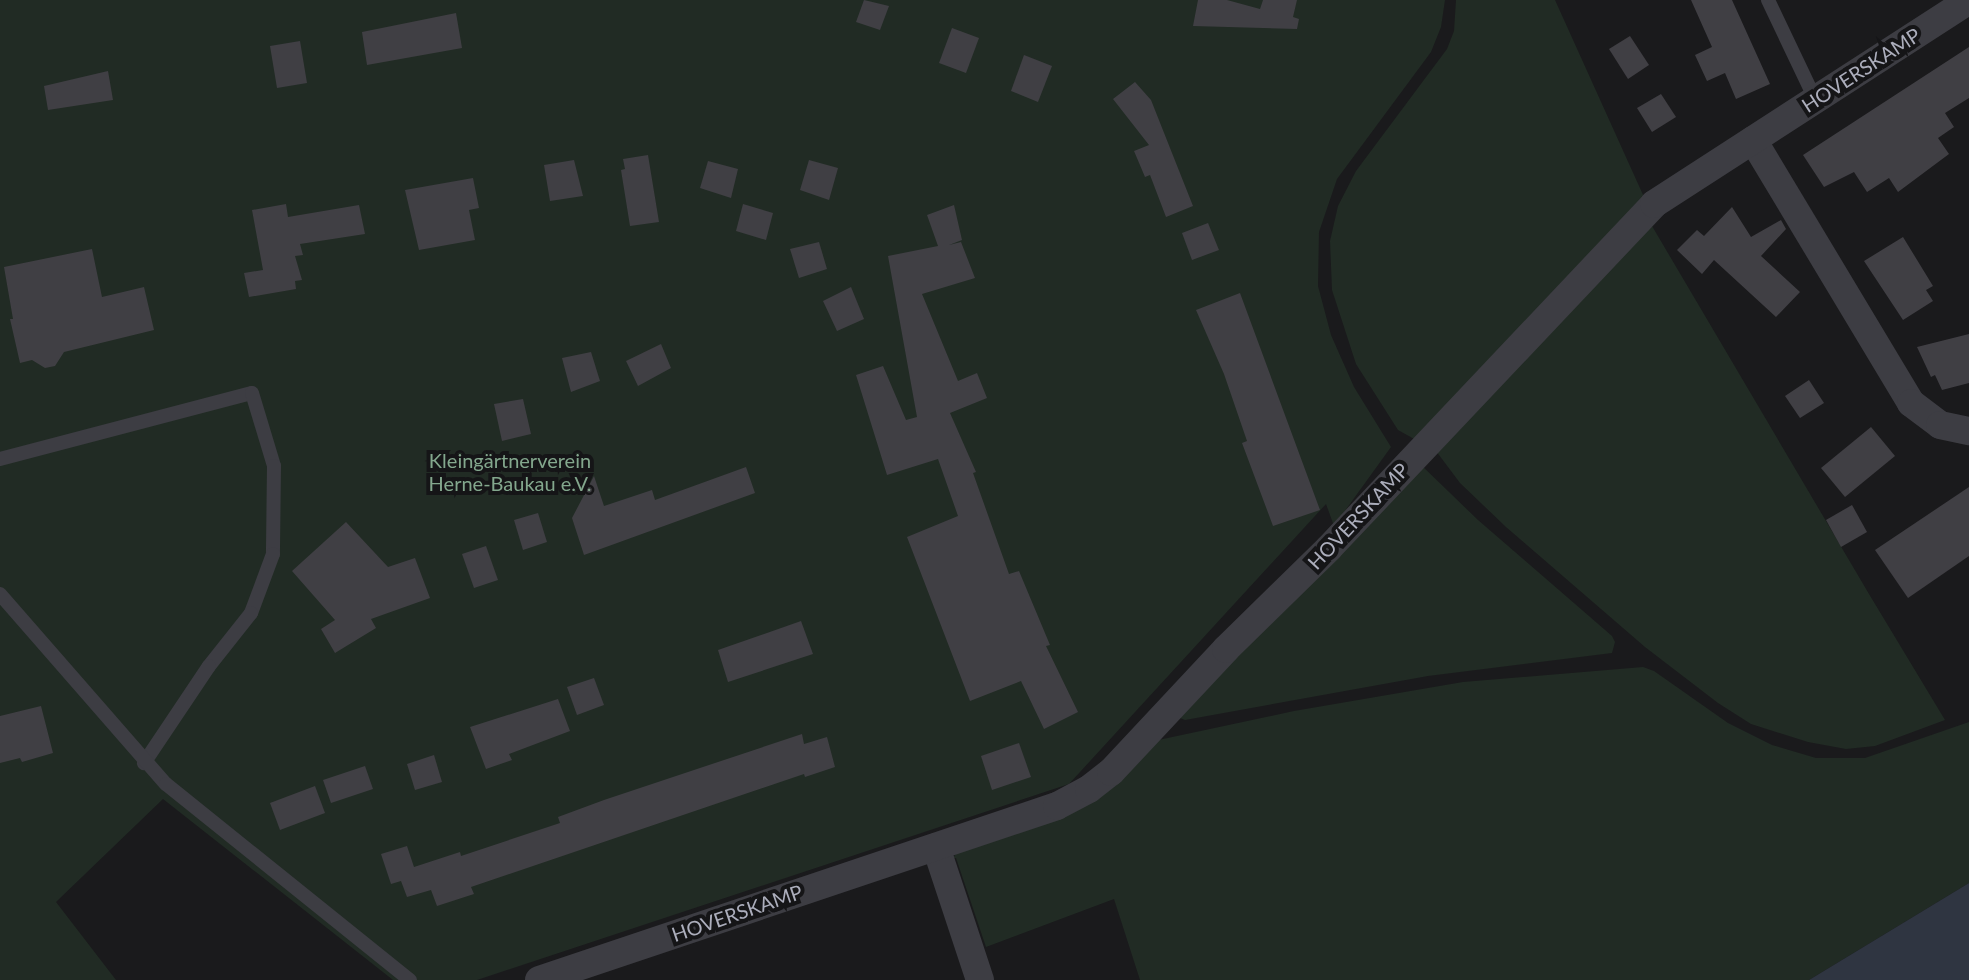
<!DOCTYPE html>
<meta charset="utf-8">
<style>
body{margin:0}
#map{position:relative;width:1969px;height:980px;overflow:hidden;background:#1a1a1c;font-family:Lato,sans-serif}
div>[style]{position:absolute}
.green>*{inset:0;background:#212b24}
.water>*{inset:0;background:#2f3541}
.building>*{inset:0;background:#403f44}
.lane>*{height:14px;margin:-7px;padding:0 7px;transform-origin:7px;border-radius:7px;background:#3d3d43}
.street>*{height:28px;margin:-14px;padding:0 14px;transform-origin:14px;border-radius:14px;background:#3d3d43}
span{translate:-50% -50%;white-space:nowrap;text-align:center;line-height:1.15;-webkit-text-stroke:8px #151517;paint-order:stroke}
.street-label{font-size:20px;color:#acaebc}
.park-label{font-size:20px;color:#83a78d}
</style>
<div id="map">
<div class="green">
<div style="clip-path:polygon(0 0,1445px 0,1441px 27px,1431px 52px,1337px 179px,1319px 232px,1318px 286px,1331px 335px,1354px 387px,1391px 447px,1334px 526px,1326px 504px,1069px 784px,477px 980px,393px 980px,163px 799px,56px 902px,116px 980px,0 980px)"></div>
<div style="clip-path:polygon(1456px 0,1555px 0,1644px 197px,1416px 440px,1398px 430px,1356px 364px,1332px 290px,1330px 241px,1338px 206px,1356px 171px,1447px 49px,1454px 31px)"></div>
<div style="clip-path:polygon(1652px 226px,1869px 594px,1945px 720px,1875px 746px,1846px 749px,1808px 742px,1751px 724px,1718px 703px,1645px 647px,1506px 527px,1460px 483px,1433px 447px)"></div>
<div style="clip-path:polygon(1418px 462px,1478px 520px,1612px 636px,1615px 642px,1612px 653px,1428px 676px,1185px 720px,1180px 718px)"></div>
<div style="clip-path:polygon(1643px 667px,1654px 671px,1728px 723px,1772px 745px,1816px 758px,1865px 758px,1969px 722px,1969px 883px,1809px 980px,1140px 980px,1114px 899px,986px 947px,956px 858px,953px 858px,957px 852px,1149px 742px,1294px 711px,1463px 682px)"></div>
</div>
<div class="water">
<div style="clip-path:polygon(1969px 883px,1969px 980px,1809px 980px)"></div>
</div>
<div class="building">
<div style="clip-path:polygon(864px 0,889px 6px,880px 30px,856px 22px)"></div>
<div style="clip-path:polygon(1198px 0,1227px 0,1260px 9px,1263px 0,1297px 0,1293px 17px,1299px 19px,1297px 29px,1193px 26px)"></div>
<div style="clip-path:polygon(1691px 0,1732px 0,1770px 84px,1736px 99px,1725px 73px,1707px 81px,1695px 55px,1712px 47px)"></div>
<div style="clip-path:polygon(456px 13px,462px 48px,367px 65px,362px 32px)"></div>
<div style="clip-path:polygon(952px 28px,979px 38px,966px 73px,939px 63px)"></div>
<div style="clip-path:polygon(1630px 36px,1649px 65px,1628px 79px,1609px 49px)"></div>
<div style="clip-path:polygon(300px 41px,307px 83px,277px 88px,270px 46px)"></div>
<div style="clip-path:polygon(1969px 47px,1969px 98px,1945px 113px,1954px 127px,1938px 138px,1949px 154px,1898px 192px,1889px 178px,1867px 192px,1854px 172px,1824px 187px,1803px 155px)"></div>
<div style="clip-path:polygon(1024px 55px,1052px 66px,1038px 102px,1011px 91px)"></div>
<div style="clip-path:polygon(108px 71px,113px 100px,48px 110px,44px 86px)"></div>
<div style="clip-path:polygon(1135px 82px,1151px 100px,1193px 206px,1166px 217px,1150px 175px,1145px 177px,1134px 151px,1149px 145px,1113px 99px)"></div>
<div style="clip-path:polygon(1661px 94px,1676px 117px,1652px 132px,1637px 108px)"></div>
<div style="clip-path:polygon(648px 155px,659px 222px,630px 226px,621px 170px,625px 169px,623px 159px)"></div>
<div style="clip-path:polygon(574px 160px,583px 196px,550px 201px,544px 165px)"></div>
<div style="clip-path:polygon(809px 160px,838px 168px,829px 200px,800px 190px)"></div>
<div style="clip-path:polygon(708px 161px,738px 169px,731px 198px,700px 188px)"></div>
<div style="clip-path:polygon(473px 178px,479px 208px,469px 210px,475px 240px,419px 250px,405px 190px)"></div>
<div style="clip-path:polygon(286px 204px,288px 217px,359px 205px,365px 234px,300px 244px,303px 255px,295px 256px,302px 280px,295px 281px,296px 289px,249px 297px,244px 273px,263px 270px,252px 210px)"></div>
<div style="clip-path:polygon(743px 204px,773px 213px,766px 240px,736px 231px)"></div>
<div style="clip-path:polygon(954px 205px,962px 240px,949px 245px,961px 242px,975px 278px,922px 294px,958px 381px,977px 373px,987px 398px,950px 413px,976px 472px,973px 473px,1009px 574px,1019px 571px,1050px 645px,1046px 646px,1078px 712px,1044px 729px,1021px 681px,970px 701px,907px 537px,958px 516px,938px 459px,887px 475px,856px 375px,883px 366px,906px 420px,917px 417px,888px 256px,938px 246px,927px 215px)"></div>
<div style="clip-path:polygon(1732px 207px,1751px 237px,1781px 220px,1786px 229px,1761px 256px,1800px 292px,1776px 317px,1714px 260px,1702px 274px,1677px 250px,1697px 230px,1704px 236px)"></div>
<div style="clip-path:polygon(1208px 223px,1219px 250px,1192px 260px,1182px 233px)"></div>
<div style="clip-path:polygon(1903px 237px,1933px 286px,1926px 290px,1933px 301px,1903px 320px,1864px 261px)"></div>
<div style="clip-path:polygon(819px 242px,827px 269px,799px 278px,790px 249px)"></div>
<div style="clip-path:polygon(92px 249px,102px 297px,144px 287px,154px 330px,64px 352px,55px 366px,45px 368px,32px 360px,20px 363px,10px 319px,13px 319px,4px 267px)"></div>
<div style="clip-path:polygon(851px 287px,864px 319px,837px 331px,823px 301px)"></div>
<div style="clip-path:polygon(1240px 293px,1320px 510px,1273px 526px,1242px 443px,1247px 441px,1224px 374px,1196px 310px)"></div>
<div style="clip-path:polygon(1969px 334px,1969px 383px,1942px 390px,1935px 375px,1931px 377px,1917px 347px)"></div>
<div style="clip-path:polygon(661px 344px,671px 368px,638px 386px,626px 361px)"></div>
<div style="clip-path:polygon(591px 352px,600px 381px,571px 392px,562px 358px)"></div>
<div style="clip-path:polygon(1809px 380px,1824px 403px,1800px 418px,1785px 396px)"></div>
<div style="clip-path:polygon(523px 399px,531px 434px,502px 441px,494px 404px)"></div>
<div style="clip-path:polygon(1871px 427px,1895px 456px,1845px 497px,1821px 468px)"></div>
<div style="clip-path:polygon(746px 467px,755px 493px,584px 555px,572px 518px,594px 476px,604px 506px,652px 490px,655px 500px)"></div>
<div style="clip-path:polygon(1969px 487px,1969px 556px,1908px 598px,1875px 550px)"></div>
<div style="clip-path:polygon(1852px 505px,1867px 532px,1841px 547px,1826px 520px)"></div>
<div style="clip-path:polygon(538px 513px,547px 542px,523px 550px,514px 520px)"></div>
<div style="clip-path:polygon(346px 522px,388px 567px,415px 558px,430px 598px,371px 619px,376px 628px,335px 653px,321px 629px,335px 620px,292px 571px)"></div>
<div style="clip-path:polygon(486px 546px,498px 580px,474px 588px,462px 554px)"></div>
<div style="clip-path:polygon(801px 621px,813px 654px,728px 682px,718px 650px)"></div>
<div style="clip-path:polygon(594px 678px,604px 705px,577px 715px,567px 687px)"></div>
<div style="clip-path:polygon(558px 699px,570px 731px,509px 754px,512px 760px,486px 769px,470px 727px)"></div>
<div style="clip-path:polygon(41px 706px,53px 753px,22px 762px,20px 758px,0 763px,0 716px)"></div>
<div style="clip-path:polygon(802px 734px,804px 744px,827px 737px,835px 767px,805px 777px,804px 774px,471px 887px,474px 894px,437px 906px,431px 890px,407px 897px,401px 881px,391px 884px,381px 854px,407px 846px,414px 867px,460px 852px,461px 856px,560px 823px,558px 817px,604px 800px)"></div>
<div style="clip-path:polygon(1019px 743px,1031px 777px,992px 790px,981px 756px)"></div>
<div style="clip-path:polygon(434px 755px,442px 782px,415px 790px,407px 764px)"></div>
<div style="clip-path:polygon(365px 766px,373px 789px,331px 803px,323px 780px)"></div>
<div style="clip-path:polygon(315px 786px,325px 813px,280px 830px,270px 803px)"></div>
</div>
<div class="lane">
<div style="left:1768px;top:0;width:110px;rotate:64.6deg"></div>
<div style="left:0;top:459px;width:260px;rotate:-14.7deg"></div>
<div style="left:252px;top:393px;width:76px;rotate:73.2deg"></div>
<div style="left:274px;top:466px;width:88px;rotate:90.7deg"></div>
<div style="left:273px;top:554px;width:63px;rotate:110.4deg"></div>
<div style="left:251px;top:613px;width:68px;rotate:128.4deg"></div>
<div style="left:209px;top:666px;width:117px;rotate:123.8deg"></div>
<div style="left:0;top:594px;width:252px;rotate:48.9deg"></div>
<div style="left:166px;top:784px;width:313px;rotate:38.8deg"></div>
</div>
<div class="street">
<div style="left:1753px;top:140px;width:307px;rotate:59deg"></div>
<div style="left:1911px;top:403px;width:36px;rotate:37deg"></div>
<div style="left:1940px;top:425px;width:30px;rotate:12deg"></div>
<div style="left:936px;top:847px;width:140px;rotate:71.7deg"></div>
<div style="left:539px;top:980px;width:546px;rotate:-18.57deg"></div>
<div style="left:1057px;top:806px;width:36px;rotate:-28deg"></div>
<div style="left:1089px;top:789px;width:28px;rotate:-38deg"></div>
<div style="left:1111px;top:772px;width:168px;rotate:-46.9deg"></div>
<div style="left:1226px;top:649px;width:144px;rotate:-44.4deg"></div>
<div style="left:1329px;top:548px;width:473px;rotate:-46.6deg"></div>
<div style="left:1654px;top:204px;width:375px;rotate:-32.9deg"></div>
</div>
<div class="street-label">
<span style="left:1861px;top:70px;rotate:-33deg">HOVERSKAMP</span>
<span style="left:1358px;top:516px;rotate:-47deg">HOVERSKAMP</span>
<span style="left:737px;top:913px;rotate:-19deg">HOVERSKAMP</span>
</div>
<div class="park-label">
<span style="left:510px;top:472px">Kleingärtnerverein<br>Herne-Baukau e.V.</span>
</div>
</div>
